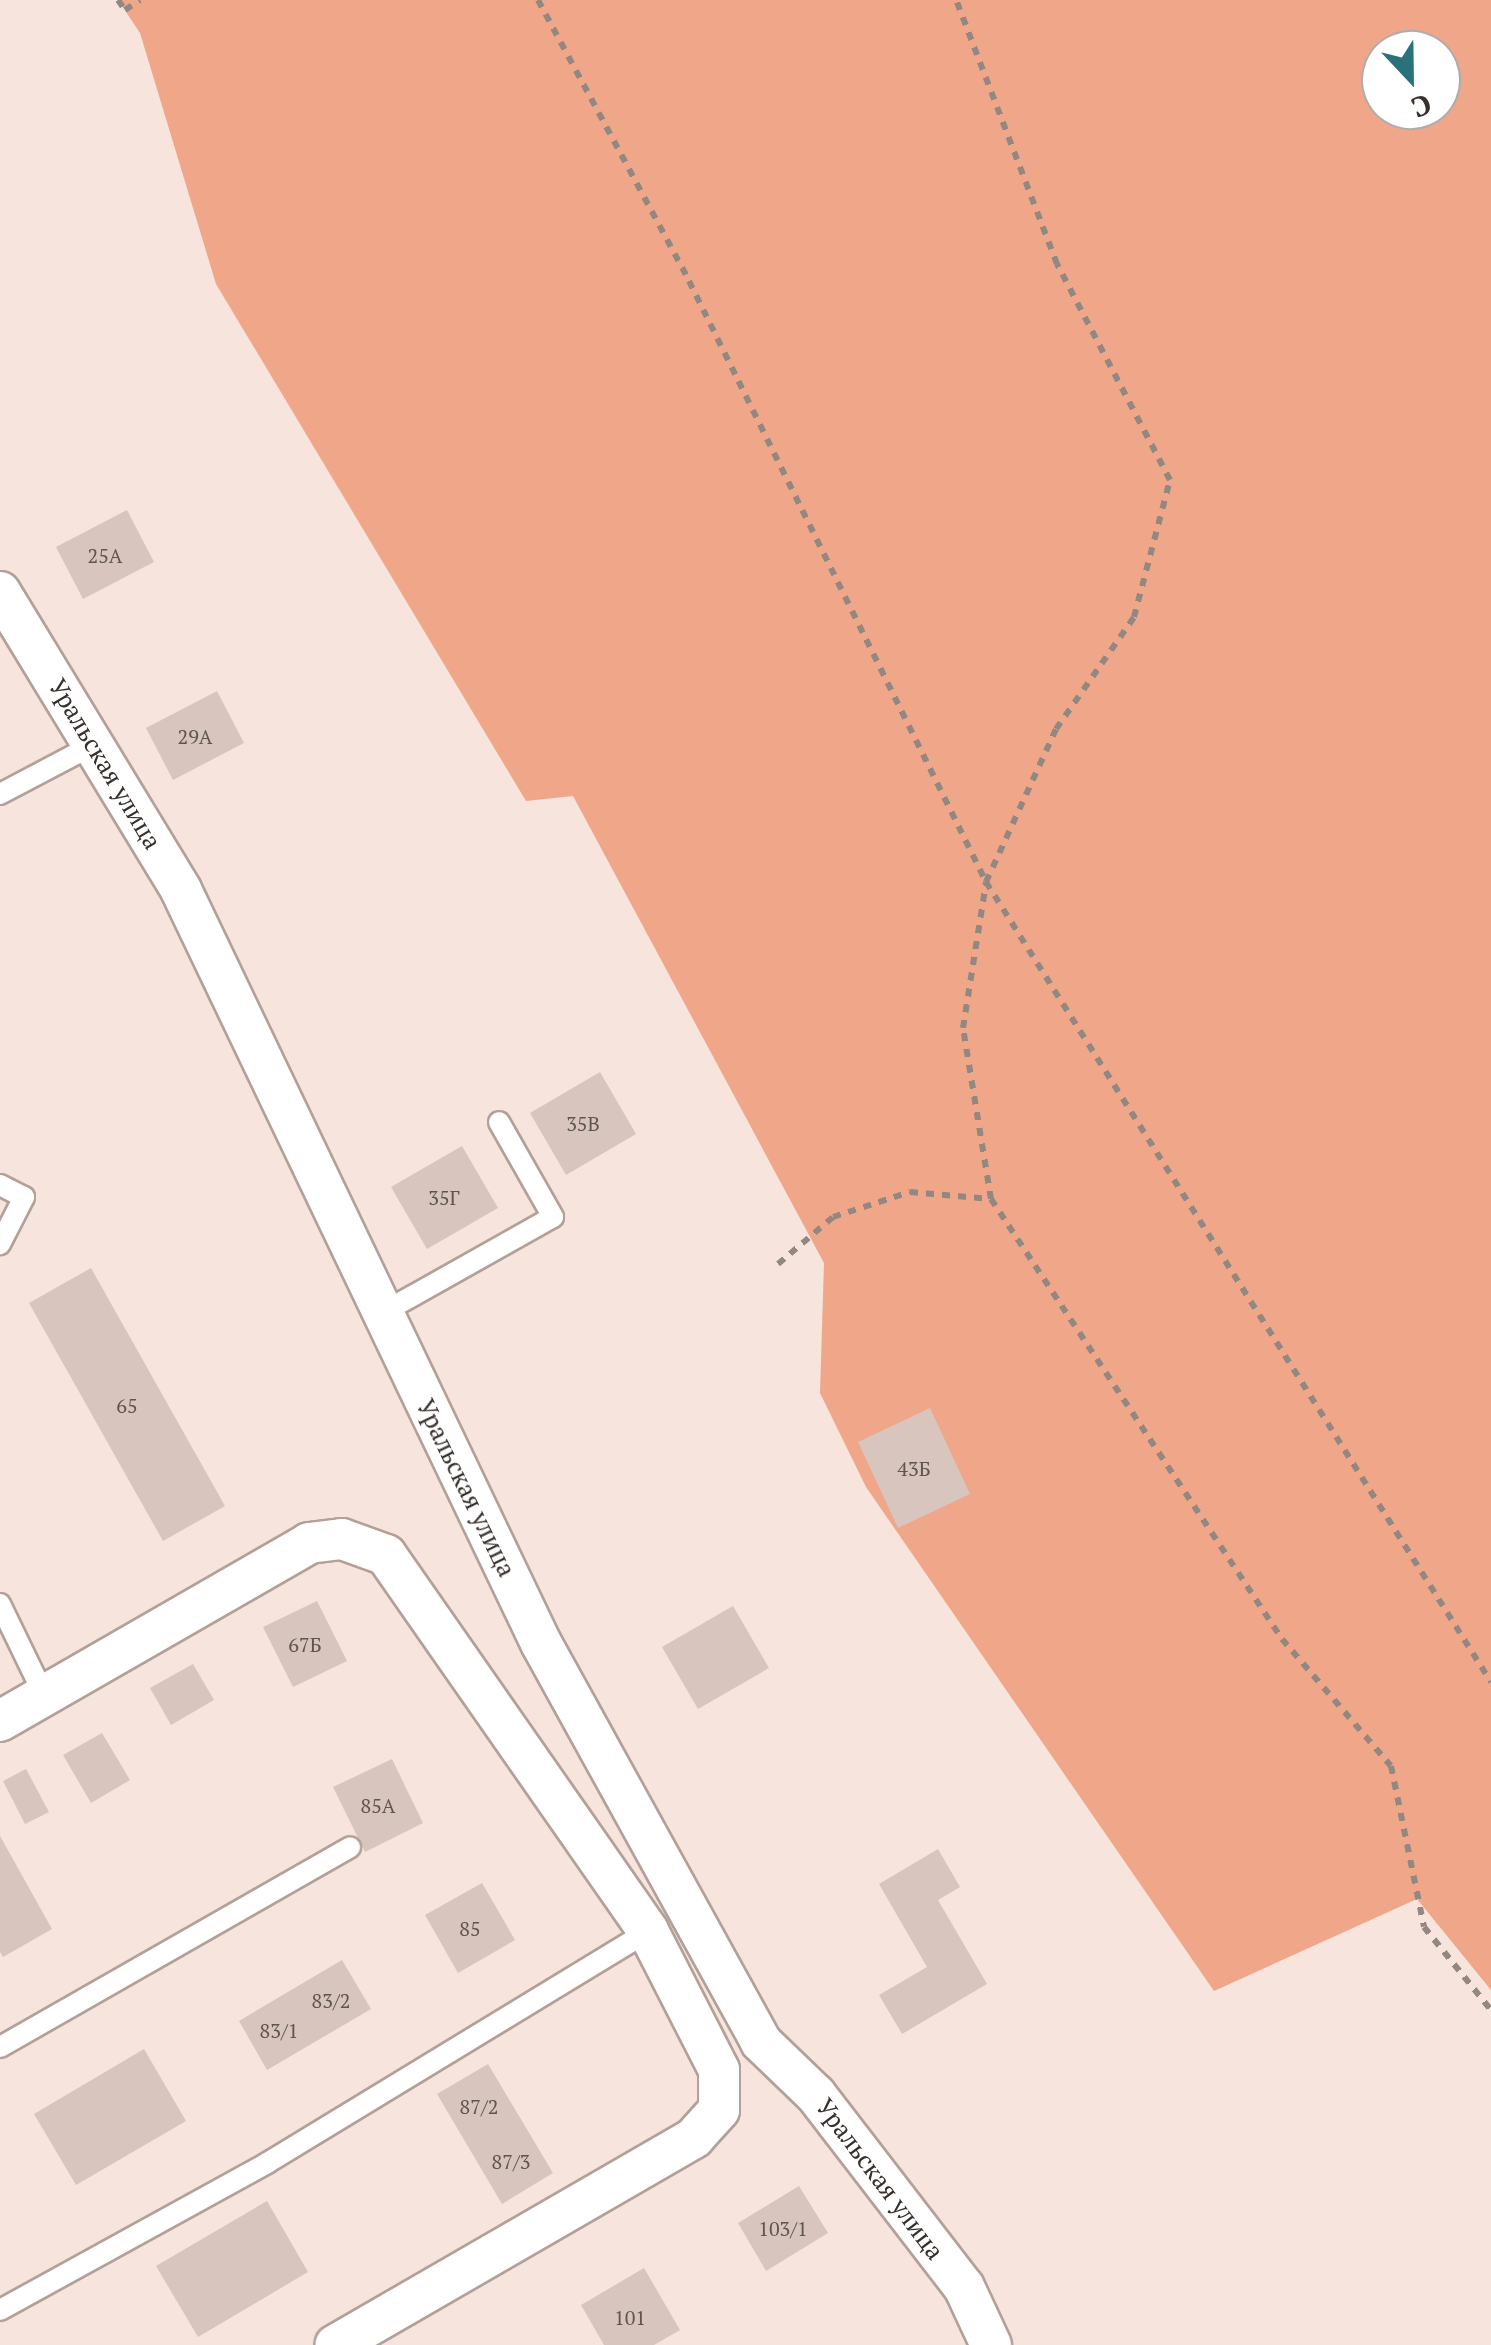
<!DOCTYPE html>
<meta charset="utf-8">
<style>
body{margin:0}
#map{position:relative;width:1491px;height:2345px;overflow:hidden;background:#f7e4dc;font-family:"PT Serif",serif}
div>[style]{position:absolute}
.green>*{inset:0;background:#efa689}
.building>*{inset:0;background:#d8c5be}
.path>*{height:6px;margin-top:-3px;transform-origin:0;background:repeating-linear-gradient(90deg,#938781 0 8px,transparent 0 16px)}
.roads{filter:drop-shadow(2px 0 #b2a099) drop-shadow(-2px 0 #b2a099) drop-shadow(0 2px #b2a099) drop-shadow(0 -2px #b2a099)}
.service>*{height:20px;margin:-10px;padding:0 10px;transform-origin:10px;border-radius:10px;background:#fff}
.minor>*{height:40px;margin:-20px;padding:0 20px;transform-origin:20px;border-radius:20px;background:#fff}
span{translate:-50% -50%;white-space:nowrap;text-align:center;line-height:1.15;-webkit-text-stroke:9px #fff;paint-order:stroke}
.number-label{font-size:20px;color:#5e5450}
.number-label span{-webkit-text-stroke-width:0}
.street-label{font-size:25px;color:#362f2c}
.north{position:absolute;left:1361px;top:30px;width:100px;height:100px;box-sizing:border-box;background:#fff;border:2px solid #afacab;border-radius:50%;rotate:158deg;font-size:28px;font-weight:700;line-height:40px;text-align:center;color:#362f2c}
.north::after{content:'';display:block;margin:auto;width:35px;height:45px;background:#29727c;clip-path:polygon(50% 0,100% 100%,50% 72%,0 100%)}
</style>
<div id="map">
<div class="green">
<div style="clip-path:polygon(evenodd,118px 0,1491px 0,1491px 1990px,1417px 1899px,1214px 1991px,866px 1487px,820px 1393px,824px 1263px,573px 796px,526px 801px,216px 284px,140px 33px,118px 0,1381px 50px,1441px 50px,1441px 110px,1381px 110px,1381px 50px)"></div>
</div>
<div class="building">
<div style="clip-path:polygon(127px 510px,154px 562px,83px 599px,56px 547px)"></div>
<div style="clip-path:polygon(217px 691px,244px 743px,173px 780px,146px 728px)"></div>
<div style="clip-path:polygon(600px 1072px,636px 1134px,566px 1175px,530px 1113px)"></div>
<div style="clip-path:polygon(462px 1146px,498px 1208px,427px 1249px,391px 1187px)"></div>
<div style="clip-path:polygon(91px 1268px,225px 1506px,163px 1541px,29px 1303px)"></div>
<div style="clip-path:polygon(930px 1408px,970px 1494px,898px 1528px,858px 1442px)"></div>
<div style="clip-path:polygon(317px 1601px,347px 1661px,293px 1687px,263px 1627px)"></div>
<div style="clip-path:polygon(733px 1606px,769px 1668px,698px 1709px,662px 1647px)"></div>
<div style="clip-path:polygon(193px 1664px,214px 1700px,171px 1725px,150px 1688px)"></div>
<div style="clip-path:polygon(102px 1733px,130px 1780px,91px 1803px,63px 1755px)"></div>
<div style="clip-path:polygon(392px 1759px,423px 1823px,365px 1852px,333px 1787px)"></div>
<div style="clip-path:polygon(26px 1769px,49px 1812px,25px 1824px,3px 1781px)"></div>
<div style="clip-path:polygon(0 1836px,52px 1929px,3px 1957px,0 1952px)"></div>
<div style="clip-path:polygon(938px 1849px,960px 1887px,938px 1900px,987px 1984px,902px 2034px,879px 1995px,927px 1967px,879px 1884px)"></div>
<div style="clip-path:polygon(482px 1883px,515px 1940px,458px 1973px,425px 1915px)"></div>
<div style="clip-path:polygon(342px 1960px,371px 2009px,267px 2070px,239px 2021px)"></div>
<div style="clip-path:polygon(144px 2049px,186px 2121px,76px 2185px,34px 2114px)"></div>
<div style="clip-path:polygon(488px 2064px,553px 2173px,502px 2204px,437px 2094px)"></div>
<div style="clip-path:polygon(799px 2186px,828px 2233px,766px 2271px,738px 2223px)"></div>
<div style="clip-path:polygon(267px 2201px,308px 2272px,198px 2337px,156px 2266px)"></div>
<div style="clip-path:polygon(644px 2268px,680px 2330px,654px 2345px,604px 2345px,581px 2305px)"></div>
</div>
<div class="path">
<div style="left:118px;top:0;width:12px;rotate:55deg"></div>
<div style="left:125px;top:10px;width:18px;rotate:-34deg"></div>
<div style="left:538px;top:0;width:319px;rotate:61.7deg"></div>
<div style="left:689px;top:281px;width:670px;rotate:63.7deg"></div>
<div style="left:986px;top:882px;width:946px;rotate:57.74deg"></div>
<div style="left:991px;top:1199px;width:528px;rotate:56.52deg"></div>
<div style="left:1282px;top:1639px;width:167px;rotate:49.4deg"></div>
<div style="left:1391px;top:1766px;width:164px;rotate:78.4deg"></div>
<div style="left:1424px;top:1927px;width:107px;rotate:51.1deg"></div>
<div style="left:778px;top:1264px;width:72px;rotate:-40.5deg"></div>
<div style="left:833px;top:1217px;width:81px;rotate:-18deg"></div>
<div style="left:910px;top:1192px;width:81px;rotate:4.9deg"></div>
<div style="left:991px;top:1199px;width:173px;rotate:-99.3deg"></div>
<div style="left:963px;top:1028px;width:148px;rotate:-81deg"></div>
<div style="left:986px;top:882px;width:168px;rotate:-65.4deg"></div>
<div style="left:1056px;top:729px;width:136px;rotate:-55.1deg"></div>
<div style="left:1134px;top:617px;width:142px;rotate:-75.3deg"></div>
<div style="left:1170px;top:480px;width:244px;rotate:-117.6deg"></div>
<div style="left:1057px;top:264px;width:283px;rotate:-110.9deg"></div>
</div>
<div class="roads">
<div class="service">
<div style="left:0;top:794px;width:107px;rotate:-27.8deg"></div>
<div style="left:0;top:1185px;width:27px;rotate:27deg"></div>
<div style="left:24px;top:1197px;width:53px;rotate:117.1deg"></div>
<div style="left:382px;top:1313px;width:196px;rotate:-29.3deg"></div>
<div style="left:553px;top:1217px;width:109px;rotate:-119.6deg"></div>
<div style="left:0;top:1604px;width:101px;rotate:64.2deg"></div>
<div style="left:0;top:2047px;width:403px;rotate:-29.7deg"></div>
<div style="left:0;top:2310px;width:305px;rotate:-28.8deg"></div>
<div style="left:267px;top:2163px;width:446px;rotate:-31.3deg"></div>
</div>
<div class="minor">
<div style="left:0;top:592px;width:349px;rotate:58.7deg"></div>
<div style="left:181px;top:890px;width:835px;rotate:64.45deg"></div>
<div style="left:541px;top:1643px;width:456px;rotate:61.1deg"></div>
<div style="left:761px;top:2042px;width:76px;rotate:43.9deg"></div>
<div style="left:816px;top:2095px;width:242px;rotate:52.4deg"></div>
<div style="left:964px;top:2287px;width:64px;rotate:65deg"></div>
<div style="left:0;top:1721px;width:357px;rotate:-29.9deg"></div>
<div style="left:309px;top:1543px;width:33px;rotate:-7deg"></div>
<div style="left:342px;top:1539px;width:47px;rotate:20deg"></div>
<div style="left:386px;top:1555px;width:458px;rotate:55.1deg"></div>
<div style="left:648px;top:1931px;width:156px;rotate:62.9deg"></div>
<div style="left:719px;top:2070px;width:40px;rotate:90deg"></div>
<div style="left:719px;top:2110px;width:38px;rotate:132deg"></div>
<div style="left:694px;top:2138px;width:414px;rotate:150deg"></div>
</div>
</div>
<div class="number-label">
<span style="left:105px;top:555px">25А</span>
<span style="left:195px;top:736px">29А</span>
<span style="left:583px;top:1123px">35В</span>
<span style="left:444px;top:1197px">35Г</span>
<span style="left:127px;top:1405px">65</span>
<span style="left:914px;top:1468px">43Б</span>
<span style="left:305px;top:1644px">67Б</span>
<span style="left:378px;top:1805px">85А</span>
<span style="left:470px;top:1928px">85</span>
<span style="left:331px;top:2000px">83/2</span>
<span style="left:279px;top:2030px">83/1</span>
<span style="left:479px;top:2106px">87/2</span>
<span style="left:511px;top:2161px">87/3</span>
<span style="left:783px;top:2228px">103/1</span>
<span style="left:630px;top:2317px">101</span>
</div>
<div class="street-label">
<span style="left:105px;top:764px;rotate:59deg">Уральская улица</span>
<span style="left:466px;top:1488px;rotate:64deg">Уральская улица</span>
<span style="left:880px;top:2179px;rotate:53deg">Уральская улица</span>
</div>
<div class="north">С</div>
</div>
